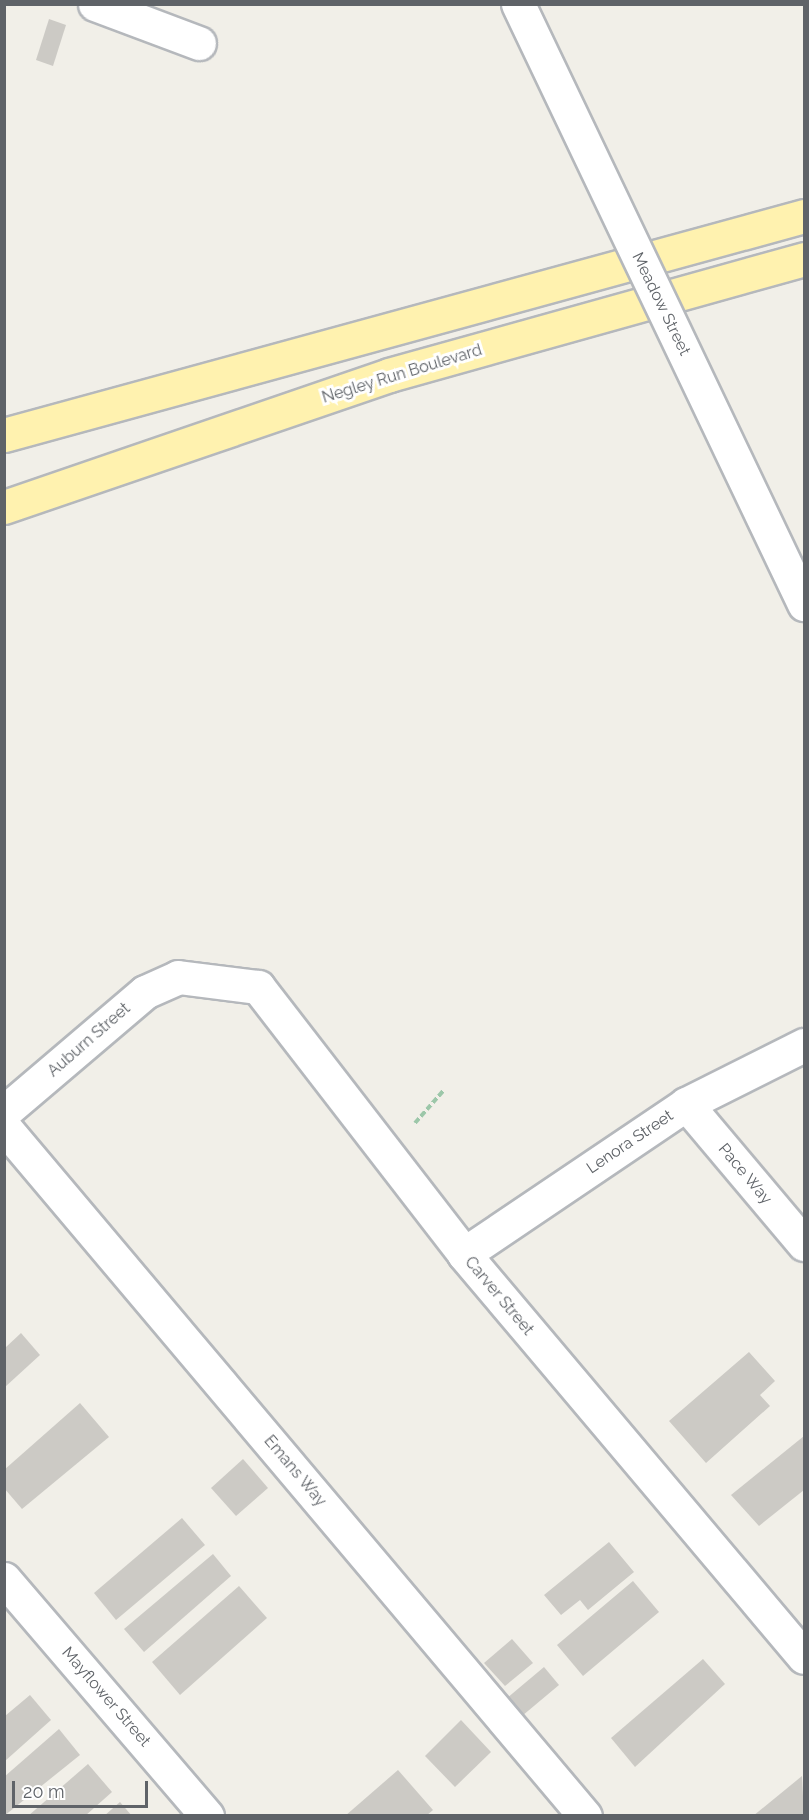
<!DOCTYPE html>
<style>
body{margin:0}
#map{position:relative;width:809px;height:1820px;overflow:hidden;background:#f1efe8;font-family:Raleway,sans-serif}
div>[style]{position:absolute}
.building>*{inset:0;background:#cccac5}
.path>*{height:4px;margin-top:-2px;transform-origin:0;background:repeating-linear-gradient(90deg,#9cc7a9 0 6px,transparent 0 9px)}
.roads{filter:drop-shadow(2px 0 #b5b8bc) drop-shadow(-2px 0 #b5b8bc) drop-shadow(0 2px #b5b8bc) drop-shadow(0 -2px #b5b8bc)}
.minor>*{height:33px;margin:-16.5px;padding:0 16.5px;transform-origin:16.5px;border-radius:16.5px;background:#fff}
.major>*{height:33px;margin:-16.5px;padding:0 16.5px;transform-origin:16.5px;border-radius:16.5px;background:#fff2af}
.bridges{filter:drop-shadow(2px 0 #b5b8bc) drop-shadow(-2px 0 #b5b8bc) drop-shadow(0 2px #b5b8bc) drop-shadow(0 -2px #b5b8bc)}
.minor-bridge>*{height:33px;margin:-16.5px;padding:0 16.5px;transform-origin:16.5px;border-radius:16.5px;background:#fff}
span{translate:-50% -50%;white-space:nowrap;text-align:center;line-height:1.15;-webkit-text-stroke:6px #fff;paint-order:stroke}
.street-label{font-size:16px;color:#5f6368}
.frame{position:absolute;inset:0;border:6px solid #5f6368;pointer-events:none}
.scale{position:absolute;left:12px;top:1781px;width:136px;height:27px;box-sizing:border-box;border:3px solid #5f6368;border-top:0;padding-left:8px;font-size:18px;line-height:21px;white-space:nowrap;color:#5f6368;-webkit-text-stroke:4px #fff;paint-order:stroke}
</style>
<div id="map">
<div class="building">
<div style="clip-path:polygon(49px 19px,66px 25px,53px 66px,36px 60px)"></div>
<div style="clip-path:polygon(21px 1333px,40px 1355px,5px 1387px,5px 1348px)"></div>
<div style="clip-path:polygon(749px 1352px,775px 1381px,760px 1395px,770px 1406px,706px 1463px,669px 1421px)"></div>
<div style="clip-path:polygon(80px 1403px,109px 1437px,22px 1509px,4px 1488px,4px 1470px)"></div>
<div style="clip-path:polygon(804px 1436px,804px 1490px,759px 1526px,731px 1495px)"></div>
<div style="clip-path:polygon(243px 1459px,268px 1488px,236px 1516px,211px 1488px)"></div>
<div style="clip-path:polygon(182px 1518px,205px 1545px,116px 1620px,94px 1593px)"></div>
<div style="clip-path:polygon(609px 1542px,634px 1572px,588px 1610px,580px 1600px,561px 1615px,544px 1595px)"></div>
<div style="clip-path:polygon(213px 1554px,231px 1576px,144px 1652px,124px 1629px)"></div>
<div style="clip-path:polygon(633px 1581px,659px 1612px,583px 1676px,557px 1645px)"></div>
<div style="clip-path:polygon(239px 1586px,267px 1618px,180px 1695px,152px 1662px)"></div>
<div style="clip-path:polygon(512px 1639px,533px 1663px,505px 1686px,484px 1663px)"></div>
<div style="clip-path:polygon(703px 1659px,725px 1684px,635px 1767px,611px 1738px)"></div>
<div style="clip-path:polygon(544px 1667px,559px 1685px,522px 1716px,507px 1698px)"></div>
<div style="clip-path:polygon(30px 1695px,51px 1720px,5px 1761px,5px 1716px)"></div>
<div style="clip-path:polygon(461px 1720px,491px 1752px,455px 1787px,425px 1756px)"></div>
<div style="clip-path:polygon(59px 1729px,80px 1755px,4px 1816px,4px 1777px)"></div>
<div style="clip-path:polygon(88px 1764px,112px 1792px,85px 1816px,28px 1816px)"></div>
<div style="clip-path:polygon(398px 1770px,433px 1810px,426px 1816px,345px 1816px)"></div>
<div style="clip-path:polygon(802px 1776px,804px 1816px,753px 1816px)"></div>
<div style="clip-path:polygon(120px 1802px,132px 1816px,104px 1816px)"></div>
</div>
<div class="path">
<div style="left:415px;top:1123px;width:44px;rotate:-48.7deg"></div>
</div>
<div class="roads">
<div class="minor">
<div style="left:95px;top:4px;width:111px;rotate:20.6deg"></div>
<div style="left:686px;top:1104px;width:183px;rotate:49.9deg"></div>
<div style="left:4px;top:1112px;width:185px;rotate:-40.4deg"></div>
<div style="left:145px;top:992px;width:36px;rotate:-24deg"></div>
<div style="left:178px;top:977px;width:81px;rotate:7.1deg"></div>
<div style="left:258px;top:987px;width:337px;rotate:52.3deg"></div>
<div style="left:464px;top:1254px;width:527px;rotate:49.85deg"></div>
<div style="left:4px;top:1127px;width:901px;rotate:49.86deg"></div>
<div style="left:464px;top:1254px;width:268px;rotate:-34deg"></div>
<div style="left:686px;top:1104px;width:132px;rotate:-26.6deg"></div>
<div style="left:4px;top:1579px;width:312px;rotate:49.4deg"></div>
</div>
<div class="major">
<div style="left:4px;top:435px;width:829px;rotate:-15.31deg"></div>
<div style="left:4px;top:507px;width:407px;rotate:-18.9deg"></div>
<div style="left:389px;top:375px;width:431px;rotate:-15.6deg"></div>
</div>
</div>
<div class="bridges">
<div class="minor-bridge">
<div style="left:518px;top:4px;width:665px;rotate:64.51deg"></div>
</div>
</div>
<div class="street-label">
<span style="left:661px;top:304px;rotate:64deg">Meadow Street</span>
<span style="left:402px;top:374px;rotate:-17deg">Negley Run Boulevard</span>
<span style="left:89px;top:1040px;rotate:-41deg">Auburn Street</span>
<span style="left:630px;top:1142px;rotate:-34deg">Lenora Street</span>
<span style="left:745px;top:1174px;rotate:50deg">Pace Way</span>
<span style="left:499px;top:1296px;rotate:50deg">Carver Street</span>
<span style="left:295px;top:1471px;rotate:50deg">Emans Way</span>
<span style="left:106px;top:1697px;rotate:49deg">Mayflower Street</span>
</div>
<div class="frame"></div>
<div class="scale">20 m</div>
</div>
